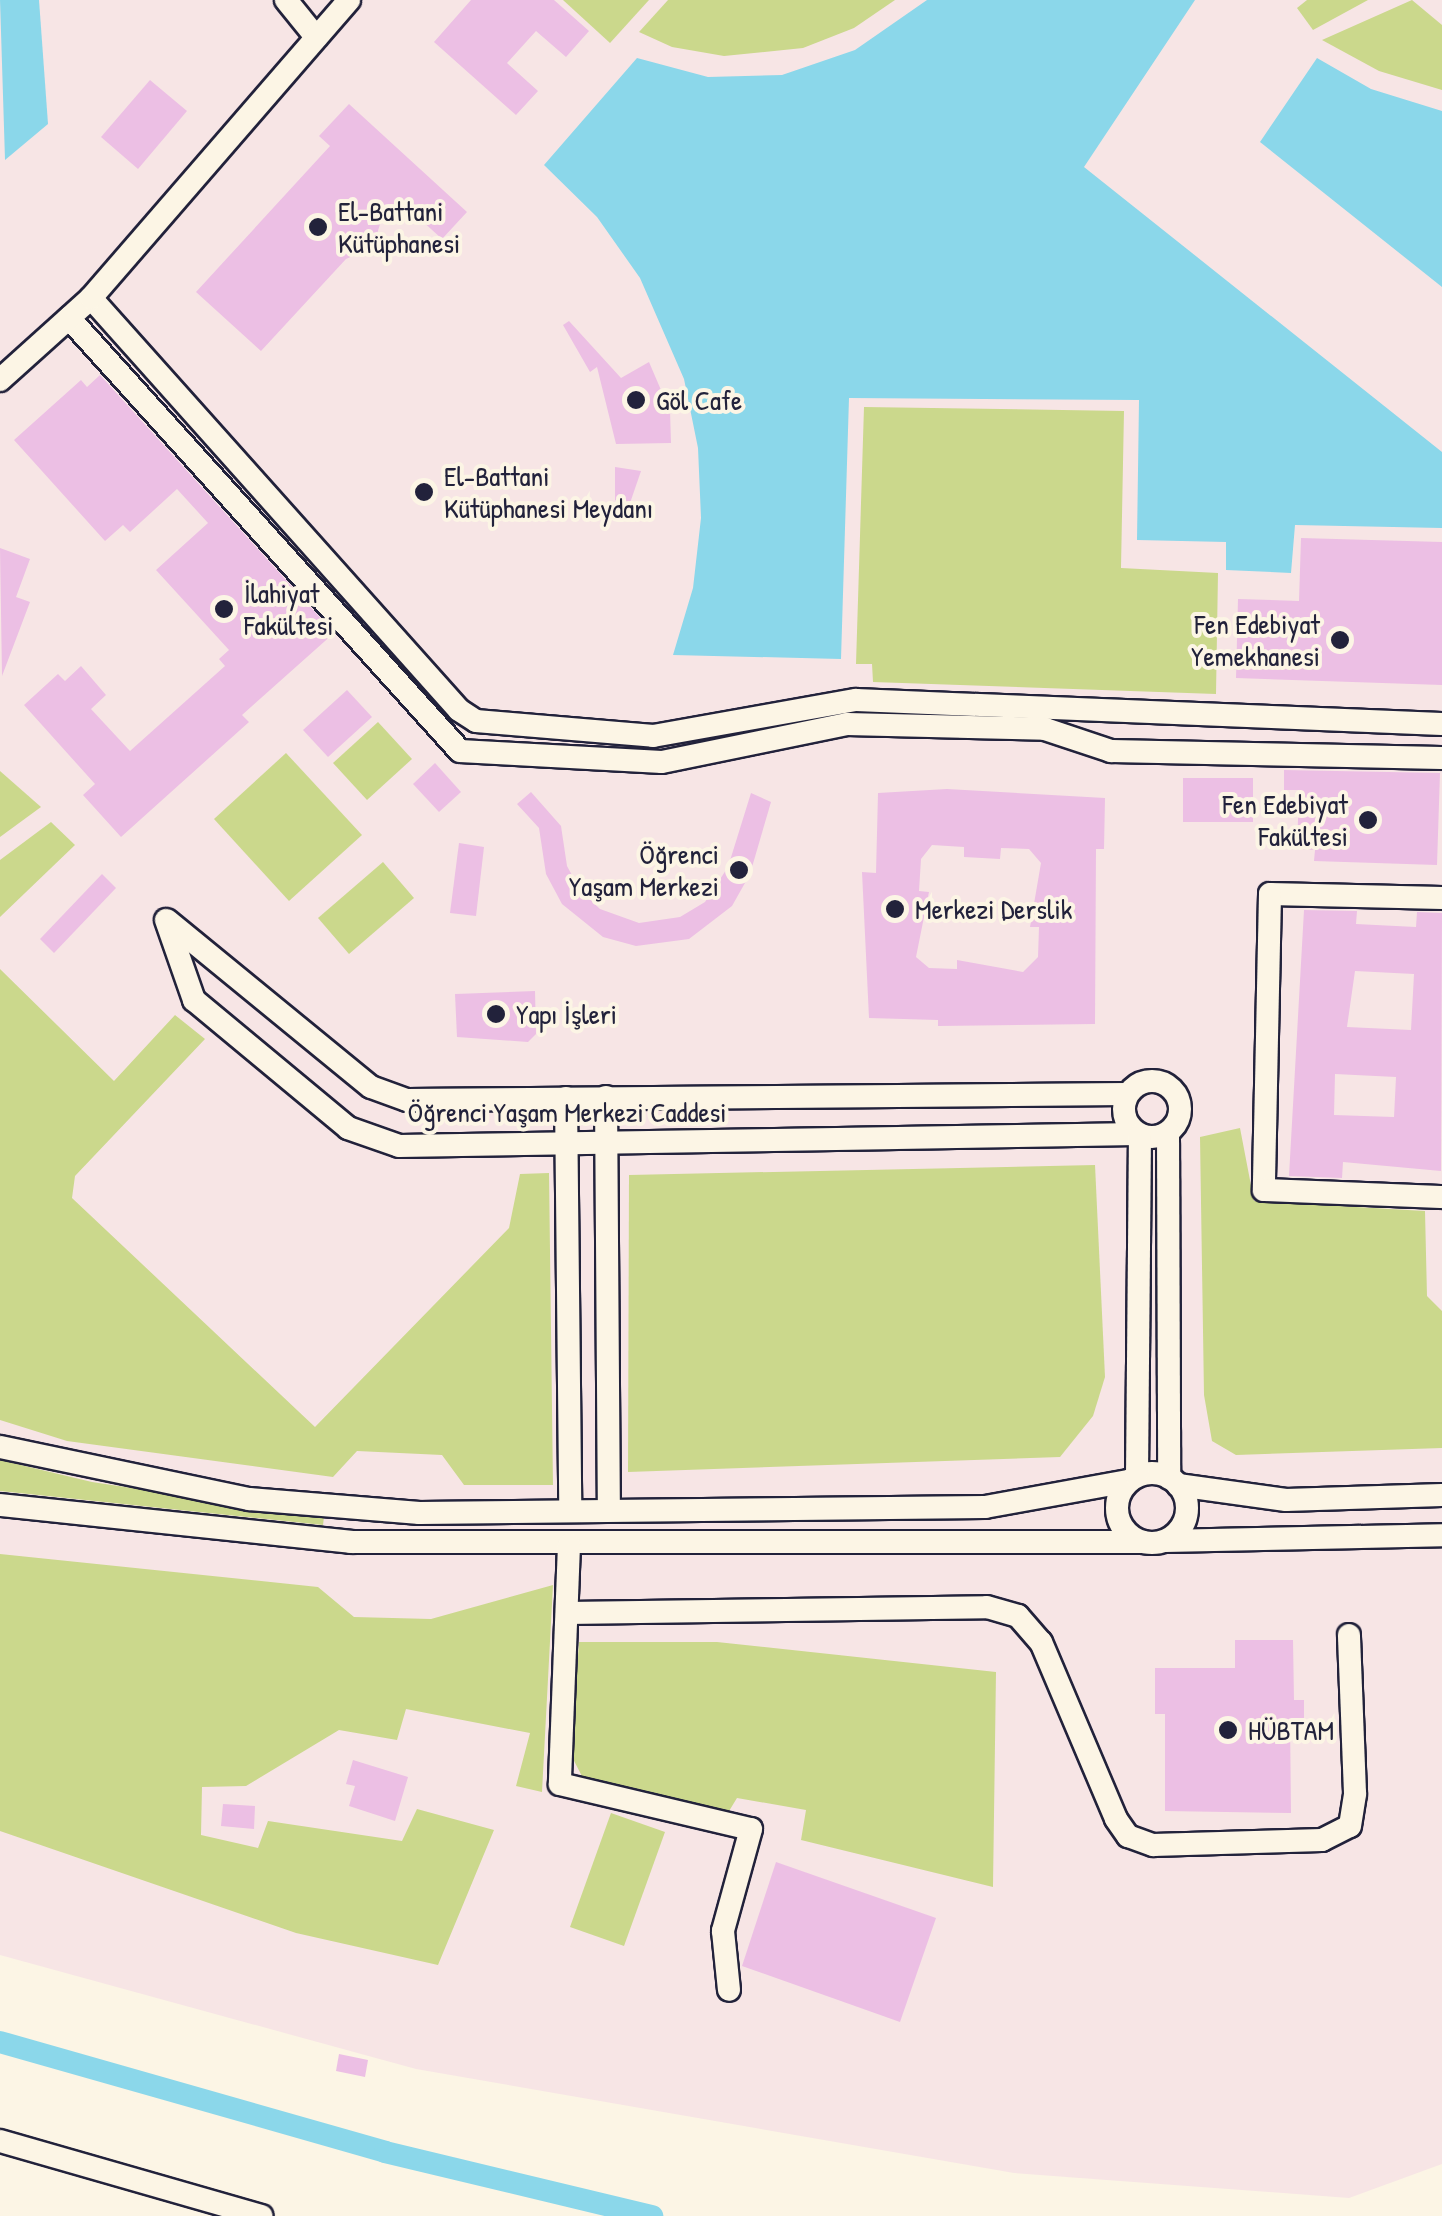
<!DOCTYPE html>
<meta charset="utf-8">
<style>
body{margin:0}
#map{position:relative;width:1442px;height:2216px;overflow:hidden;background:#fcf5e5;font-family:"Patrick Hand",sans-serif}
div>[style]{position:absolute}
.built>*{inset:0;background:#f7e5e5}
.green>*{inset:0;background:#cbd88c}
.water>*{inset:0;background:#8bd7ea}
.canal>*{height:22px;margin:-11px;padding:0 11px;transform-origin:11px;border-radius:11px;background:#8bd7ea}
.building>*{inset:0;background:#ecbfe4}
.roads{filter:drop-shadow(2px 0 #22223b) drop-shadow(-2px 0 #22223b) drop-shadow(0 2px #22223b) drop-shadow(0 -2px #22223b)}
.minor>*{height:22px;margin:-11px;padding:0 11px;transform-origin:11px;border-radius:11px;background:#fcf5e5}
.minor>.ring{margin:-11px;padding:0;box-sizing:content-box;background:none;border:22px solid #fcf5e5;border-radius:50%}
.dots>*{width:28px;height:28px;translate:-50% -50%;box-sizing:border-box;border:5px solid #fcf5e5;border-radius:50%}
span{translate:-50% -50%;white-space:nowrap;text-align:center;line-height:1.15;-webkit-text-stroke:8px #fcf5e5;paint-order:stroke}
.poi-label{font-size:28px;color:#22223b}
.left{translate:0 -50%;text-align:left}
.right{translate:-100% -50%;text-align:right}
.street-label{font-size:28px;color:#22223b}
</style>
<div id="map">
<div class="built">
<div style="clip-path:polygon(0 0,1442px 0,1442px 2164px,1349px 2198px,1014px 2173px,416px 2069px,0 1955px)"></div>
</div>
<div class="green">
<div style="clip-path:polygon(563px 0,649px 0,610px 43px)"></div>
<div style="clip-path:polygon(668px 0,895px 0,854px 28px,803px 48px,724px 56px,672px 47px,639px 32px)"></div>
<div style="clip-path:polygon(1307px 0,1368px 0,1313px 30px,1297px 8px)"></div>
<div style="clip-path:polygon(1412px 0,1442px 25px,1442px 90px,1379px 71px,1322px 40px)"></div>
<div style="clip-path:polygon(864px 407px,1124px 411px,1121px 568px,1218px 573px,1216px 694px,873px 682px,872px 664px,856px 664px)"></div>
<div style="clip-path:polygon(378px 722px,412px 759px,367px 800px,333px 763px)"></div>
<div style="clip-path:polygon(286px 753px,362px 835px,289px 901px,214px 819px)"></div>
<div style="clip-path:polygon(0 771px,41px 807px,0 837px)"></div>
<div style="clip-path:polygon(51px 822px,75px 845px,0 917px,0 860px)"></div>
<div style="clip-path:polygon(383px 862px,414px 898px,349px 954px,318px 918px)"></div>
<div style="clip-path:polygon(0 969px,114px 1081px,175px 1015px,205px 1039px,75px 1176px,72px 1198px,315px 1427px,509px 1228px,520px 1174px,549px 1173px,553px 1485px,464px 1485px,442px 1455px,357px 1451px,333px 1477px,67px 1441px,0 1420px)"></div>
<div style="clip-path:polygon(1240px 1128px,1254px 1201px,1425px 1211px,1427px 1296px,1442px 1311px,1442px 1448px,1236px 1455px,1212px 1441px,1204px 1395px,1200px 1137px)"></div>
<div style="clip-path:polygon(1095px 1165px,1105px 1377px,1093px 1416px,1060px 1457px,628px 1472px,629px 1175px)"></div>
<div style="clip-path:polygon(0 1460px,92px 1482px,324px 1517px,323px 1525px,0 1491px)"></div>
<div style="clip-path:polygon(0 1554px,318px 1587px,354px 1617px,431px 1619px,553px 1585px,542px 1792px,516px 1786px,530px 1733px,406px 1709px,397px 1740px,339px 1730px,246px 1786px,202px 1787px,201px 1835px,258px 1848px,268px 1821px,402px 1841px,417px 1809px,494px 1830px,438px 1965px,296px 1933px,0 1831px)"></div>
<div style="clip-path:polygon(579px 1642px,717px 1642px,996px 1672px,993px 1887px,801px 1840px,806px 1810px,737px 1798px,726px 1816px,586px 1784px,571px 1755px)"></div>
<div style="clip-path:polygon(611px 1813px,665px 1832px,624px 1946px,570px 1927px)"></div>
</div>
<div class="water">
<div style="clip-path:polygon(0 0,39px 0,48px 124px,5px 160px)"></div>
<div style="clip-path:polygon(927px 0,1195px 0,1084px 167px,1442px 452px,1442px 528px,1295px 525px,1291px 573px,1226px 570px,1226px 542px,1137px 540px,1139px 400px,849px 398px,841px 659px,673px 655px,693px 588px,701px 518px,698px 448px,684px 379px,640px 278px,597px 217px,544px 165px,637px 58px,708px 77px,782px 75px,855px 50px)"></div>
<div style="clip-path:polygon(1317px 58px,1371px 89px,1442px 111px,1442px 287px,1260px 142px)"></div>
</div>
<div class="canal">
<div style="left:0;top:2042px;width:400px;rotate:15.9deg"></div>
<div style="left:385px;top:2152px;width:275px;rotate:13.5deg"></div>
</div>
<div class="building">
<div style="clip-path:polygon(471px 0,554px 0,589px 31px,566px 57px,536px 31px,507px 63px,538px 91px,516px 115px,434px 42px)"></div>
<div style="clip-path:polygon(150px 80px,187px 111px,138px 169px,101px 137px)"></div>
<div style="clip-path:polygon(349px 104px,467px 212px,442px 239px,399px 200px,381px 221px,373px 247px,346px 259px,261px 351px,196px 292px,330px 146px,319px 136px)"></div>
<div style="clip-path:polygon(569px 321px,621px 378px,649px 362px,670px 411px,671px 443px,616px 444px,597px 367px,590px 372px,563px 325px)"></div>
<div style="clip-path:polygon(100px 375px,334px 633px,242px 715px,249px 722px,121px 837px,83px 795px,95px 784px,24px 705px,58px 674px,65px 681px,81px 666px,106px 695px,91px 709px,130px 751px,225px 666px,219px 659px,229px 650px,156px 570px,208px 523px,177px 489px,130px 532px,123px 525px,105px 541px,14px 440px,81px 380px,87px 387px)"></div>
<div style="clip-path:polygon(615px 467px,641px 471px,629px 506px,615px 500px)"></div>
<div style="clip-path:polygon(1301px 538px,1442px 542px,1442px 685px,1236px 678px,1238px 599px,1299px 601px)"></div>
<div style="clip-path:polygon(0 548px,30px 559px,16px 597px,30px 602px,2px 676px)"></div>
<div style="clip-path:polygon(347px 690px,372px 717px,328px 757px,303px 730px)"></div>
<div style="clip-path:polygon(435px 763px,461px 792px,439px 812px,413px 784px)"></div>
<div style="clip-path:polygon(1284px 770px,1440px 773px,1437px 865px,1314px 861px,1315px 850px,1297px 849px,1299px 790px,1284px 790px)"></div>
<div style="clip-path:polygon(1183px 778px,1253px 778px,1253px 822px,1183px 822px)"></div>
<div style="clip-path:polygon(evenodd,947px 789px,1105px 798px,1104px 849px,1096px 849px,1095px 1024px,938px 1026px,938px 1020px,869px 1018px,862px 872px,876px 873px,878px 793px,947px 789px,932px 845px,964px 847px,964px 857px,1000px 859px,1001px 848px,1029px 849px,1041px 863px,1030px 927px,1039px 927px,1038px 957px,1023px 972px,957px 960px,957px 969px,929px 968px,916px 957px,929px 892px,919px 891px,921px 859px,932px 845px)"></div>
<div style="clip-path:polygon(531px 792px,561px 826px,567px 866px,580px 890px,600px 909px,639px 923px,680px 917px,705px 902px,728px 867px,751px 793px,771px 802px,750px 874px,732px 906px,689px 939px,636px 946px,603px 937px,562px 904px,546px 874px,539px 828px,517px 804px)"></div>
<div style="clip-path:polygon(459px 843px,484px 847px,476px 916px,450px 913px)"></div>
<div style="clip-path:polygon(102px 874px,116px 888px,54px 953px,40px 939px)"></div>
<div style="clip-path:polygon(evenodd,1304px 910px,1357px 911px,1356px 924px,1416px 927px,1417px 912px,1442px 913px,1441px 1171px,1343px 1162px,1342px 1178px,1289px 1176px,1304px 910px,1355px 971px,1414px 974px,1411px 1030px,1347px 1027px,1355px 971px,1304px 910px,1335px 1074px,1396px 1077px,1394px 1117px,1334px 1115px,1335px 1074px)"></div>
<div style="clip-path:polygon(535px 991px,536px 1034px,528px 1042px,457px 1037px,455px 994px)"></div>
<div style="clip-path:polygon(1235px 1640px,1293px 1640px,1294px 1700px,1304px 1700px,1304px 1718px,1290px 1719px,1291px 1813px,1165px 1811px,1165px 1714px,1155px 1714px,1155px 1668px,1235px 1668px)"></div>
<div style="clip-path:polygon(353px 1760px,408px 1777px,395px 1821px,349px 1806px,355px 1786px,346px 1784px)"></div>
<div style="clip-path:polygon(223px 1804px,255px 1806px,254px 1829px,221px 1826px)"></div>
<div style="clip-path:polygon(776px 1862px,936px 1918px,900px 2022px,742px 1966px)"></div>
<div style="clip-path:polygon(339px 2054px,368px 2060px,365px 2077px,336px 2071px)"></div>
</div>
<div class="roads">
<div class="minor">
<div style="left:286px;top:0;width:48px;rotate:51deg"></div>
<div style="left:91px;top:298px;width:552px;rotate:48.23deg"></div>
<div style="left:459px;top:710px;width:20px;rotate:33deg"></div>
<div style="left:476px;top:721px;width:178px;rotate:4.8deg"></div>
<div style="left:653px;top:736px;width:206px;rotate:-10.1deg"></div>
<div style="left:856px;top:700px;width:586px;rotate:2.35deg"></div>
<div style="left:69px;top:318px;width:583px;rotate:47.92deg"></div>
<div style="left:460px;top:751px;width:202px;rotate:3.1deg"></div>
<div style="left:662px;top:762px;width:189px;rotate:-11.6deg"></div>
<div style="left:847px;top:724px;width:198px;rotate:1.4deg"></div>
<div style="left:1045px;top:729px;width:70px;rotate:18.4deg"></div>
<div style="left:1111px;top:751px;width:331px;rotate:1.2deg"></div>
<div style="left:0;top:380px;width:122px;rotate:-42deg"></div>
<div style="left:91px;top:298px;width:394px;rotate:-49.1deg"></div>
<div style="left:1442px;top:898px;width:172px;rotate:-178.7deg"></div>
<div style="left:1270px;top:894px;width:296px;rotate:91.2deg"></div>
<div style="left:1264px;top:1190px;width:178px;rotate:2.3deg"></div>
<div style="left:166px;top:920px;width:85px;rotate:70.7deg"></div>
<div style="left:194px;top:1000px;width:200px;rotate:39.7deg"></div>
<div style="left:348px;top:1128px;width:54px;rotate:19.4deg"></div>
<div style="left:399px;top:1146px;width:738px;rotate:-0.93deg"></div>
<div style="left:168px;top:921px;width:262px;rotate:39.3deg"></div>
<div style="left:371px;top:1087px;width:38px;rotate:20deg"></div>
<div style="left:407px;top:1100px;width:720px;rotate:-0.48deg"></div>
<div class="ring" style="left:1124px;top:1081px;width:34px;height:34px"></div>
<div style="left:606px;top:1097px;width:412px;rotate:89.6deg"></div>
<div style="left:566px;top:1098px;width:413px;rotate:89.4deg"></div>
<div style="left:1168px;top:1133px;width:345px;rotate:89.8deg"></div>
<div style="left:0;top:1447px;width:254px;rotate:11.8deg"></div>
<div style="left:249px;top:1499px;width:171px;rotate:4.7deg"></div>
<div style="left:419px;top:1513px;width:566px;rotate:-0.61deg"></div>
<div style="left:985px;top:1507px;width:145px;rotate:-10.3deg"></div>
<div class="ring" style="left:1117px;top:1473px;width:48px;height:48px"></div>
<div style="left:1137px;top:1476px;width:341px;rotate:-89.5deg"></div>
<div style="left:1178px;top:1485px;width:109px;rotate:7.9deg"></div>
<div style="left:1286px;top:1500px;width:156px;rotate:-1.8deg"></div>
<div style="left:0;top:1505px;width:353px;rotate:6deg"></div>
<div style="left:351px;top:1542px;width:792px"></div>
<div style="left:1165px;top:1541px;width:277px;rotate:-1.2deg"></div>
<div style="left:569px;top:1545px;width:239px;rotate:92.2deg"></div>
<div style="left:560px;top:1784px;width:196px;rotate:13.3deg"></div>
<div style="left:751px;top:1829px;width:106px;rotate:105.4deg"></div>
<div style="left:723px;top:1931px;width:59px;rotate:84.2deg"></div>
<div style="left:567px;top:1613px;width:420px;rotate:-0.8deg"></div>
<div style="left:987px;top:1607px;width:32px;rotate:16deg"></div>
<div style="left:1018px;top:1616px;width:35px;rotate:49deg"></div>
<div style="left:1041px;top:1642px;width:192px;rotate:67deg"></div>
<div style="left:1116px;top:1819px;width:21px;rotate:55deg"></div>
<div style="left:1128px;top:1836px;width:27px;rotate:20deg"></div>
<div style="left:1153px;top:1845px;width:169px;rotate:-1.7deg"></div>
<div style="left:1322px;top:1840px;width:31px;rotate:-27deg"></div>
<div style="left:1350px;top:1826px;width:33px;rotate:-81deg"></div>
<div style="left:1355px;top:1793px;width:158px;rotate:-92.2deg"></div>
<div style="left:0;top:2141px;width:272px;rotate:16deg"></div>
</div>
</div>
<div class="dots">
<div style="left:318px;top:227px;background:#22223b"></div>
<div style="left:636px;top:400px;background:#22223b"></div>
<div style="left:424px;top:492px;background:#22223b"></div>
<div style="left:224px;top:609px;background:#22223b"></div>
<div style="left:1340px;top:640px;background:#22223b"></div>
<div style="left:1368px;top:820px;background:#22223b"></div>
<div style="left:739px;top:870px;background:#22223b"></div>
<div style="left:895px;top:909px;background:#22223b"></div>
<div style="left:496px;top:1014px;background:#22223b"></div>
<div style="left:1228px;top:1730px;background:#22223b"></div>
</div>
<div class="poi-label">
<span class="left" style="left:338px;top:227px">El-Battani<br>Kütüphanesi</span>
<span class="left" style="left:656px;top:400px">Göl Cafe</span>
<span class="left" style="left:444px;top:492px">El-Battani<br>Kütüphanesi Meydanı</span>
<span class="left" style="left:244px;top:609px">İlahiyat<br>Fakültesi</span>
<span class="right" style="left:1320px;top:640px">Fen Edebiyat<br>Yemekhanesi</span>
<span class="right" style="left:1348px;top:820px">Fen Edebiyat<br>Fakültesi</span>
<span class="right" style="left:719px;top:870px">Öğrenci<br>Yaşam Merkezi</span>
<span class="left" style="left:915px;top:909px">Merkezi Derslik</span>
<span class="left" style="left:516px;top:1014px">Yapı İşleri</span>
<span class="left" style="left:1248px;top:1730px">HÜBTAM</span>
</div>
<div class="street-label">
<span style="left:567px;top:1112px">Öğrenci Yaşam Merkezi Caddesi</span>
</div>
</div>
